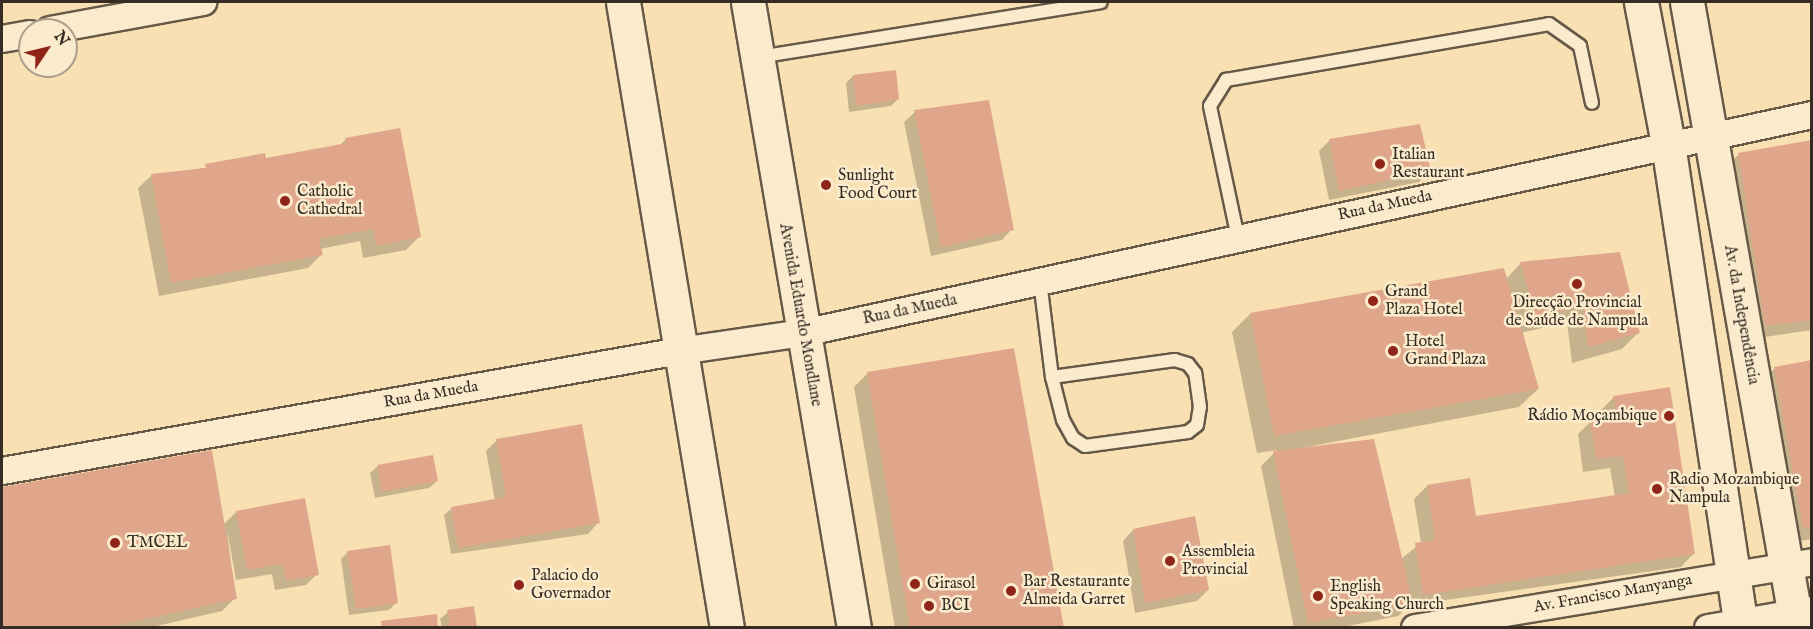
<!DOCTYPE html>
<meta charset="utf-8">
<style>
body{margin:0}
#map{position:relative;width:1813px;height:629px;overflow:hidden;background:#f8e0b2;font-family:"IM FELL English",serif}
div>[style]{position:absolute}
.shadow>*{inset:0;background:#0003}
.building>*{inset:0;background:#dfa68c}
.roads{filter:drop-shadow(2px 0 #665948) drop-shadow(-2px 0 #665948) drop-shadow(0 2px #665948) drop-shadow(0 -2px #665948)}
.service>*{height:12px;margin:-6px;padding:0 6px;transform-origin:6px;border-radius:6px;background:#faebcd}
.minor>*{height:26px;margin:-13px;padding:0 13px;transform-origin:13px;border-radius:13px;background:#faebcd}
.secondary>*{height:33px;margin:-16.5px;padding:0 16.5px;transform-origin:16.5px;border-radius:16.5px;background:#faebcd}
.dots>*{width:16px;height:16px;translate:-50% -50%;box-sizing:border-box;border:3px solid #faebcd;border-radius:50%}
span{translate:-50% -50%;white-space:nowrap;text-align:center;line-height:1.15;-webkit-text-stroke:5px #faebcd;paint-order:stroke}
.poi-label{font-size:16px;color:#362c24}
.left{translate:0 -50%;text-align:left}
.right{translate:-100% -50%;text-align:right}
.street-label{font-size:16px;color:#362c24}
.frame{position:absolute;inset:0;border:3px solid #362c24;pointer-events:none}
.north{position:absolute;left:18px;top:18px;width:60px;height:60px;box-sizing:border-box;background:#faebcd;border:2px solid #ac9f89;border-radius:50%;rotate:55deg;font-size:16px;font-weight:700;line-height:24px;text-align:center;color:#362c24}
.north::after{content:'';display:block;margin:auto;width:21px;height:27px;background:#8f2418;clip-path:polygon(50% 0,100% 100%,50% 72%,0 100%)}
</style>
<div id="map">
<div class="shadow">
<div style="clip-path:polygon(853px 76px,898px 99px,891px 106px,849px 112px,846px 83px)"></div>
<div style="clip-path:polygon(915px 112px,1012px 229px,1002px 240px,931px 256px,904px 122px)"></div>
<div style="clip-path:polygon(346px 139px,419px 237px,406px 250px,363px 258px,360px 241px,320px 249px,321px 255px,308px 268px,159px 296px,138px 188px,152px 175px,265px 160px,339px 146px)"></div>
<div style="clip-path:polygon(1330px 140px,1429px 171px,1419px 182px,1329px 200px,1319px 151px)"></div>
<div style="clip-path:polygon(1812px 142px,1812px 330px,1752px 339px,1725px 167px,1739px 154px)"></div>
<div style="clip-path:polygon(1521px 263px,1639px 332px,1622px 349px,1572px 363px,1567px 322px,1521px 333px,1538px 389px,1519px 407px,1280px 452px,1401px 559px,1421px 543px,1414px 499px,1427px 486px,1475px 518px,1615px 497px,1610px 468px,1583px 472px,1578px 434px,1591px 421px,1602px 419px,1601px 410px,1614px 397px,1694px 553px,1681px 567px,1410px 605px,1398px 616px,1338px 628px,1294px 628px,1261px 466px,1277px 450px,1257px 453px,1232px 332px,1250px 314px,1506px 279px)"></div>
<div style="clip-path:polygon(1812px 362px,1812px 539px,1787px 543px,1758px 385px,1775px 368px)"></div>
<div style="clip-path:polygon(868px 373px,1063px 628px,895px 628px,854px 387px)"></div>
<div style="clip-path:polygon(497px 440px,598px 523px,588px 534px,451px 554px,444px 515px,452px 508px,495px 501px,486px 451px)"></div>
<div style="clip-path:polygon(211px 451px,223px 525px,236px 512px,317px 574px,306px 585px,275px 590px,272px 574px,236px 580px,227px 529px,235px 598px,222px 611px,148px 628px,2px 628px,2px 489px)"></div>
<div style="clip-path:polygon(378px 466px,437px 481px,429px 488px,375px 498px,370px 473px)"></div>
<div style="clip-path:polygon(1133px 530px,1208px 590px,1197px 601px,1135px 613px,1123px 541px)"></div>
<div style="clip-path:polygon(348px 552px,396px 603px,389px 610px,349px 615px,341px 559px)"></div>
<div style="clip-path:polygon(448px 612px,476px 628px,442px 628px,440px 619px)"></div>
</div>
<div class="building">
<div style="clip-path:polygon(896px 70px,899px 99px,856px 106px,853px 75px)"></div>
<div style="clip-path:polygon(989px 100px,1014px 230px,941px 247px,914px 110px)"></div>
<div style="clip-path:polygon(1420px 124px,1431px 171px,1339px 191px,1329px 139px)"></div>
<div style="clip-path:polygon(400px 128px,421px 237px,376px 246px,373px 229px,319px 239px,323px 255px,171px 283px,151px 174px,206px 168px,205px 164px,265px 153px,266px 158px,347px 143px,345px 138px)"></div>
<div style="clip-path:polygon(1812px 140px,1812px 320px,1765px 326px,1738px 153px)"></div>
<div style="clip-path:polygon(1620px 252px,1640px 333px,1588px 347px,1583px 306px,1536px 318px,1520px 262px)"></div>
<div style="clip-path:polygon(1504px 268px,1539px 389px,1274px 436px,1250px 313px)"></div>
<div style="clip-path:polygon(1014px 348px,1064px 628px,910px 628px,867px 372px)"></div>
<div style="clip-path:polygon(1812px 360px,1812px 526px,1803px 528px,1774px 367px)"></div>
<div style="clip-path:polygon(1670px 387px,1695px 554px,1423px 595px,1415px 543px,1435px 540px,1427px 485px,1470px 478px,1476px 516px,1629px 493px,1623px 456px,1596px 459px,1590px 420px,1617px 415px,1613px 396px)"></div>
<div style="clip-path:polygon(582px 424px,600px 523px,458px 548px,451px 507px,506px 497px,496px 439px)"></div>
<div style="clip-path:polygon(1374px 439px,1413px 604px,1308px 623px,1273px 451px)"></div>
<div style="clip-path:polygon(212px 450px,237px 599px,104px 628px,2px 628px,2px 487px)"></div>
<div style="clip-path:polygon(433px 455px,438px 481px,382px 492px,377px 465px)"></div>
<div style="clip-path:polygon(305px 498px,319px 575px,286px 581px,282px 564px,247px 570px,236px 511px)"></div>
<div style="clip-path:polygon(1195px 516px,1209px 590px,1145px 603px,1133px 529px)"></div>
<div style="clip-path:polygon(390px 545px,398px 603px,356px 609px,347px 551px)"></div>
<div style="clip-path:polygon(474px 606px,477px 628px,450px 628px,447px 610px)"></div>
<div style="clip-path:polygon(437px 614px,438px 628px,382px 628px,381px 621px)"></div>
</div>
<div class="roads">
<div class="service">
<div style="left:759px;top:57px;width:346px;rotate:-9.1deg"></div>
<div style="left:1238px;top:238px;width:135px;rotate:-102deg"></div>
<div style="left:1210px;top:106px;width:31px;rotate:-58deg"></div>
<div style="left:1226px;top:80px;width:328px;rotate:-9.8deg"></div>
<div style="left:1549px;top:24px;width:38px;rotate:35deg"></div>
<div style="left:1580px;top:46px;width:58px;rotate:78.1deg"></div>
<div style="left:1040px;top:281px;width:97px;rotate:82.9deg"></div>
<div style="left:1052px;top:377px;width:44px;rotate:75.7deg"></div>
<div style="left:1063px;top:420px;width:21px;rotate:61deg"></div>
<div style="left:1073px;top:438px;width:14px;rotate:34deg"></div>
<div style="left:1085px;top:446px;width:104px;rotate:-7.7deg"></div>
<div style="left:1188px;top:432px;width:11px;rotate:-38deg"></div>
<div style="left:1197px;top:425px;width:18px;rotate:-81deg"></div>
<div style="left:1200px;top:407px;width:34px;rotate:-98deg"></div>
<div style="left:1195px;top:373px;width:11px;rotate:-128deg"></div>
<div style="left:1188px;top:364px;width:14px;rotate:-163deg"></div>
<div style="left:1175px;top:360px;width:124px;rotate:172.1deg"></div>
</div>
<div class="minor">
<div style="left:50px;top:30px;width:156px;rotate:-10.4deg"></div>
<div style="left:2px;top:39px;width:28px;rotate:-10deg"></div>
<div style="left:2px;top:471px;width:689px;rotate:-10.04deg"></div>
<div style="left:680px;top:351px;width:124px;rotate:-8.3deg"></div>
<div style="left:803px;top:333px;width:1032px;rotate:-12.19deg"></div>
<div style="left:1415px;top:628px;width:402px;rotate:-9.4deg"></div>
<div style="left:1708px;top:628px;width:106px;rotate:-9.8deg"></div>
</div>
<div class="secondary">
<div style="left:623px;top:2px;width:635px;rotate:80.57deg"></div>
<div style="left:748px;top:2px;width:635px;rotate:80.39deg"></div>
<div style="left:1641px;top:2px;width:145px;rotate:79.2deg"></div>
<div style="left:1668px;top:144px;width:489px;rotate:81.4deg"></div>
<div style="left:1687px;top:2px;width:636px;rotate:80.03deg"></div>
</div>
</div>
<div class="dots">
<div style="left:1380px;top:164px;background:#8f2418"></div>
<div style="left:826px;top:185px;background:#8f2418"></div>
<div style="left:285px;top:201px;background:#8f2418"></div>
<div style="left:1577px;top:284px;background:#8f2418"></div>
<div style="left:1373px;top:301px;background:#8f2418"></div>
<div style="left:1393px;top:351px;background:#8f2418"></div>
<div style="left:1669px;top:416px;background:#8f2418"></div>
<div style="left:1657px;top:489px;background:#8f2418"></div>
<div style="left:115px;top:543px;background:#8f2418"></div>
<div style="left:1170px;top:561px;background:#8f2418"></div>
<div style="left:915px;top:584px;background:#8f2418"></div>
<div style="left:519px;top:585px;background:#8f2418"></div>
<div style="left:1011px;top:591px;background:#8f2418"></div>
<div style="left:1318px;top:596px;background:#8f2418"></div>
<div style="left:929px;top:606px;background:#8f2418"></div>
</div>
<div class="poi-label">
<span class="left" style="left:1392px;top:164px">Italian<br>Restaurant</span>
<span class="left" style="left:838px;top:185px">Sunlight<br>Food Court</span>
<span class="left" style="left:297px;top:201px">Catholic<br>Cathedral</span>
<span class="left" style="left:1385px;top:301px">Grand<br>Plaza Hotel</span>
<span style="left:1577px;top:312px">Direcção Provincial<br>de Saúde de Nampula</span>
<span class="left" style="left:1405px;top:351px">Hotel<br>Grand Plaza</span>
<span class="right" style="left:1657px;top:416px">Rádio Moçambique</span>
<span class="left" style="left:1669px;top:489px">Radio Mozambique<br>Nampula</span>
<span class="left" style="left:127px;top:543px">TMCEL</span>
<span class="left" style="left:1182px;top:561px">Assembleia<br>Provincial</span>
<span class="left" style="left:531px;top:585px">Palacio do<br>Governador</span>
<span class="left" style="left:1023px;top:591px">Bar Restaurante<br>Almeida Garret</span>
<span class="left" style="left:927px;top:584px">Girasol</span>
<span class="left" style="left:1330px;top:596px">English<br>Speaking Church</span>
<span class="left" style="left:941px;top:606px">BCI</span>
</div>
<div class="street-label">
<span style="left:1385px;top:206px;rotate:-12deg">Rua da Mueda</span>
<span style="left:910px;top:310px;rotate:-12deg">Rua da Mueda</span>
<span style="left:800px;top:315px;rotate:80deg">Avenida Eduardo Mondlane</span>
<span style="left:1741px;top:315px;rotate:80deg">Av. da Independência</span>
<span style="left:431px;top:395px;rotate:-10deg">Rua da Mueda</span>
<span style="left:1613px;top:594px;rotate:-10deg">Av. Francisco Manyanga</span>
</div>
<div class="frame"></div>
<div class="north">N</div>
</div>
